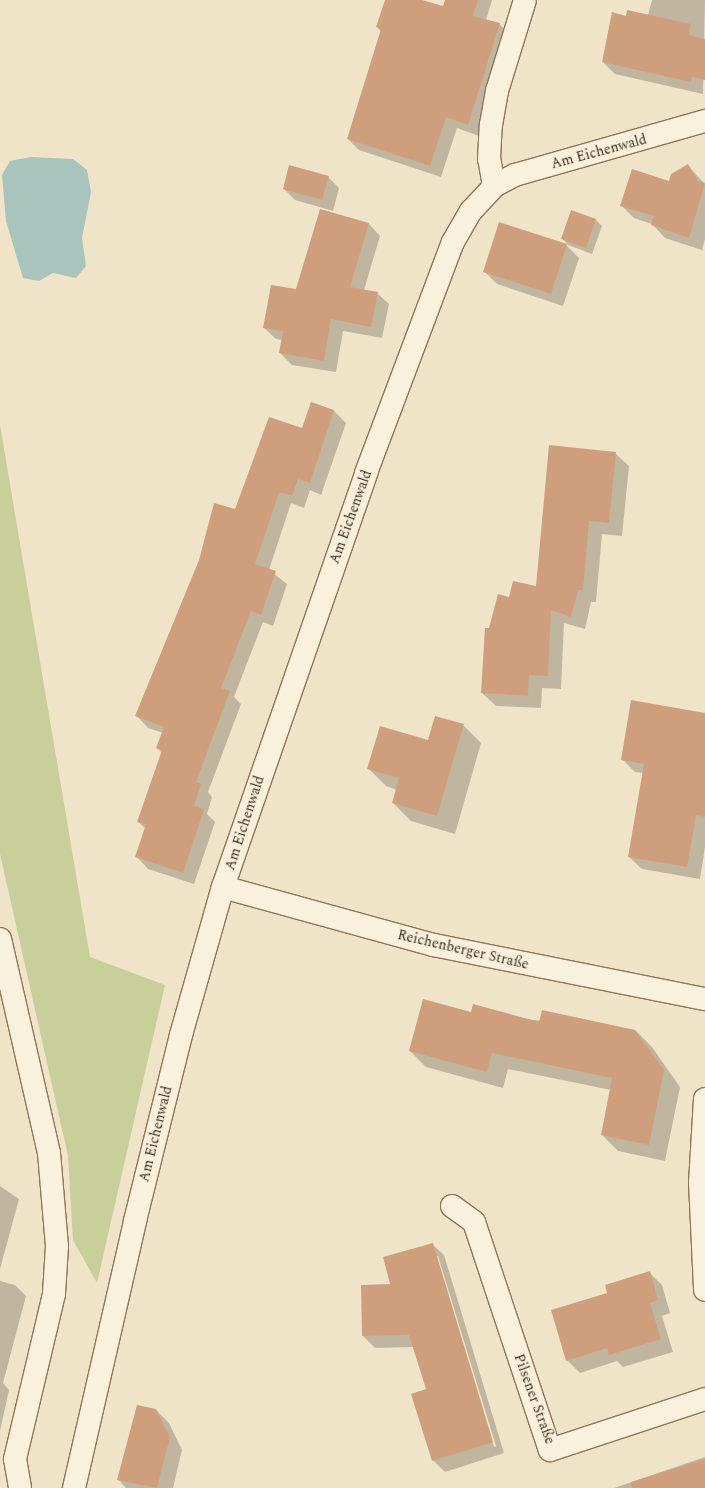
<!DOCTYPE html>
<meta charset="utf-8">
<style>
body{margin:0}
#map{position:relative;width:705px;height:1488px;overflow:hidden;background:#f0e4c8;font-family:Spectral,serif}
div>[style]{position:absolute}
.green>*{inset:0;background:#c9cf9b}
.water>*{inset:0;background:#a9c4bc}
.shadow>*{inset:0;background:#0003}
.building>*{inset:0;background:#cf9f7d}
.roads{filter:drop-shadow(1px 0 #8d765c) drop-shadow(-1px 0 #8d765c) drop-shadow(0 1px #8d765c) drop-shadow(0 -1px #8d765c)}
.minor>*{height:22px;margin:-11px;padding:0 11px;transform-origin:11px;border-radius:11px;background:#faf1dc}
span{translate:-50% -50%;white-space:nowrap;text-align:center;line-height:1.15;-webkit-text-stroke:3px #f7eed8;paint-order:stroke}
.street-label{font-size:14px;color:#3d2e20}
</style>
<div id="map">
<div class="green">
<div style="clip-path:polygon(0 425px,90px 957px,165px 985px,97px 1283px,73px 1240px,68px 1156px,0 854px)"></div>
</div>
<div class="water">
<div style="clip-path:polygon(31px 157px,73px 159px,87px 170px,91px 192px,82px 238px,86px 266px,76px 278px,53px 273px,39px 281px,23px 278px,6px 221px,2px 175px,10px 161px)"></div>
</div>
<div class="shadow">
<div style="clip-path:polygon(386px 0,419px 0,444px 8px,446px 0,492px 0,486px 20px,499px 24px,511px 35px,479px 136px,457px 128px,441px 177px,359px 150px,348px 139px,381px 32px,377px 27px)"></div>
<div style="clip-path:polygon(652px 0,705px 0,703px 94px,615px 74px,603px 62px,627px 17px,648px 15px)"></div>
<div style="clip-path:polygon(688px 166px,705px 184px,705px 239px,702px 250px,665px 238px,652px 224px,634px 218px,621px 205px,670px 182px)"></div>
<div style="clip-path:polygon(328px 177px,339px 188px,333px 211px,295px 200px,284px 189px)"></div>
<div style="clip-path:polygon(595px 219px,602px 226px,592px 254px,568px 245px,562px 238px)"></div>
<div style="clip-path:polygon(369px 224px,380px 236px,364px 290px,377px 293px,389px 304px,382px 338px,343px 331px,336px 372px,292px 365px,280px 353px,282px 340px,276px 339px,264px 328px,297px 290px)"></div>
<div style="clip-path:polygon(566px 245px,579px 258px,563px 306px,497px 284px,484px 271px)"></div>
<div style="clip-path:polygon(312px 403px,334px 411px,346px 423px,321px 495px,310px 490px,304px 508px,291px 503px,269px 570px,287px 584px,273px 626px,263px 622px,234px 697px,241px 704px,208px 792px,212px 797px,207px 814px,215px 822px,194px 884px,148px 869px,137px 857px,146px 829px,138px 822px,162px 753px,157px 748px,163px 733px,148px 728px,137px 716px,236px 510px,302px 429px)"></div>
<div style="clip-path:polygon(615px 453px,629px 466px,622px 536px,602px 534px,596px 602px,591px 602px,585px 629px,564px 623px,561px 689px,542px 688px,541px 708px,496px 706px,482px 693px,490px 629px,510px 598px,537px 587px)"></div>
<div style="clip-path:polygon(705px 714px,705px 847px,700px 879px,642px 869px,629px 857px,644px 773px,635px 772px,622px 759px)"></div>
<div style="clip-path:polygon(463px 725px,481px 743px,455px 834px,411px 821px,393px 803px,397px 790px,386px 786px,368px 768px)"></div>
<div style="clip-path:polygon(472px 1014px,635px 1030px,652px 1047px,680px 1087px,665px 1161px,618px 1151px,602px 1135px,611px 1090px,508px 1069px,503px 1088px,426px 1067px,410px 1051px)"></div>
<div style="clip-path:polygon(0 1186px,19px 1199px,0 1269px)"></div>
<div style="clip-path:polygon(evenodd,432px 1244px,444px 1255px,504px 1453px,445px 1472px,433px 1460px,427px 1390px,414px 1347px,375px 1348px,363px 1336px,392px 1285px,432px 1244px,436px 1256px,438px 1256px,496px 1446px,494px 1447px,436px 1256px)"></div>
<div style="clip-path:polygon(649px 1272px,662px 1285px,670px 1313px,662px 1316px,673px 1352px,623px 1367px,617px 1361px,580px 1373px,567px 1360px,609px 1294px)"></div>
<div style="clip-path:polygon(0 1281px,15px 1285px,26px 1296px,3px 1383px,9px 1390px,0 1431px)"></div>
<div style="clip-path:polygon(156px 1410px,169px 1423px,182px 1450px,173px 1488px,126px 1488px,118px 1479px)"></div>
<div style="clip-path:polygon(705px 1457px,705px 1488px,614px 1488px)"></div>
</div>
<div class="building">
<div style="clip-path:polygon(385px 0,422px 0,443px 6px,445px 0,478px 0,473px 16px,500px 23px,468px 125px,446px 117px,430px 166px,347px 139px,381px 29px,376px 27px)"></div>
<div style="clip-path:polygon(627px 10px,691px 24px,689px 35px,705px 39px,705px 80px,692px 77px,691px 82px,602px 62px,612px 12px,626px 16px)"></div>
<div style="clip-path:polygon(688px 164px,698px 181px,705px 183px,689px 238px,651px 225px,654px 216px,620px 206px,632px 169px,669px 181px,671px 174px)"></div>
<div style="clip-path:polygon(289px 165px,329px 176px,322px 200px,283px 189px)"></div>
<div style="clip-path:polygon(320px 209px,369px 223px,350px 287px,378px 292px,371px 327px,331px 319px,324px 361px,279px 353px,283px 331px,263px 328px,271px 285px,296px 289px)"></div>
<div style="clip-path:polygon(571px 210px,596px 219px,586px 248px,561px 239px)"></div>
<div style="clip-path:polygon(499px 222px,567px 244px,551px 294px,483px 272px)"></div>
<div style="clip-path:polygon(311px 402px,334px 410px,310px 483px,298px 479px,292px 496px,279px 492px,255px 564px,276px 571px,261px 615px,251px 611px,221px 688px,230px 691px,196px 782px,201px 784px,194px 806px,204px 809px,183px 873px,135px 857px,146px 824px,137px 822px,162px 750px,156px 748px,164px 727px,135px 716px,199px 560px,214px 503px,235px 509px,269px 417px,302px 428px)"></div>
<div style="clip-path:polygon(549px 445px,616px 452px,609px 523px,589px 521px,583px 590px,578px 590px,571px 617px,551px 610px,548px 676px,529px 675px,528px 696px,481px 693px,485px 628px,489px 628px,498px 594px,509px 597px,513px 581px,536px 586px)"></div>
<div style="clip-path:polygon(631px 700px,705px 713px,705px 817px,696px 815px,687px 867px,628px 857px,644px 764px,621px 760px)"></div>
<div style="clip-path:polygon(435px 716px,464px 724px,437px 816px,392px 803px,399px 778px,367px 769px,380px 726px,428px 740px)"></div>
<div style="clip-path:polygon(423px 999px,471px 1012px,473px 1004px,539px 1022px,542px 1010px,635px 1030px,664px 1070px,649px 1145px,601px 1135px,612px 1078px,492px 1053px,487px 1072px,409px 1051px)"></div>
<div style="clip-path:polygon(433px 1243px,493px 1442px,432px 1461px,411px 1394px,426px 1389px,409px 1335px,362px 1336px,361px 1285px,390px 1284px,383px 1257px)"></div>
<div style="clip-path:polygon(650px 1271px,658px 1300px,650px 1303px,661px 1339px,609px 1355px,607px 1348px,566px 1361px,551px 1310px,607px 1293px,605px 1285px)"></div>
<div style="clip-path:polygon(137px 1405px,156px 1409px,170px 1437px,157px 1488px,117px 1480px)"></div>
<div style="clip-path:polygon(705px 1459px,705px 1488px,632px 1488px,631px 1482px)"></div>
</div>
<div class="roads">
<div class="minor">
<div style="left:494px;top:186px;width:27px;rotate:-100deg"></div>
<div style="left:489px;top:159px;width:34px;rotate:-87deg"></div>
<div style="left:491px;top:125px;width:35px;rotate:-80deg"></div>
<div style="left:497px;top:91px;width:95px;rotate:-72.9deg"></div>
<div style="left:223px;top:887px;width:219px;rotate:15.4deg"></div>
<div style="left:434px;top:945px;width:276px;rotate:11.3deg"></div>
<div style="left:0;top:939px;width:220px;rotate:77.1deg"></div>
<div style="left:49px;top:1153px;width:93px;rotate:85.1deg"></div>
<div style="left:57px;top:1246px;width:48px;rotate:93.6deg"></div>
<div style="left:54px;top:1294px;width:170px;rotate:103.3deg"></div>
<div style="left:15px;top:1459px;width:29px;rotate:80deg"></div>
<div style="left:705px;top:1099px;width:83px;rotate:93.4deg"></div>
<div style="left:700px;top:1182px;width:108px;rotate:87.3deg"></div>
<div style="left:452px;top:1206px;width:27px;rotate:36deg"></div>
<div style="left:474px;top:1222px;width:240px;rotate:71.6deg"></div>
<div style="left:550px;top:1450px;width:163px;rotate:-18.2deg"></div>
<div style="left:74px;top:1488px;width:274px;rotate:-77.1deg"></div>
<div style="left:135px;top:1221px;width:192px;rotate:-76.1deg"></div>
<div style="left:181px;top:1035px;width:154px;rotate:-74.2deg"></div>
<div style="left:223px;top:887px;width:438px;rotate:-70.9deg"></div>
<div style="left:366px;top:473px;width:247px;rotate:-69.4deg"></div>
<div style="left:453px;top:242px;width:36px;rotate:-60deg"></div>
<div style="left:471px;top:211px;width:34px;rotate:-47deg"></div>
<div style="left:494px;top:186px;width:24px;rotate:-28deg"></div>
<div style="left:515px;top:175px;width:198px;rotate:-15.9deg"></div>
</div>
</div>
<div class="street-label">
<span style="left:599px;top:152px;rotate:-15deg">Am Eichenwald</span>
<span style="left:351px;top:517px;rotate:-70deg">Am Eichenwald</span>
<span style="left:245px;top:823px;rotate:-72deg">Am Eichenwald</span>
<span style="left:463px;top:950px;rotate:13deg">Reichenberger Straße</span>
<span style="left:156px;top:1134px;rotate:-76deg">Am Eichenwald</span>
<span style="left:534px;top:1399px;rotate:70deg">Pilsener Straße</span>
</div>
</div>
